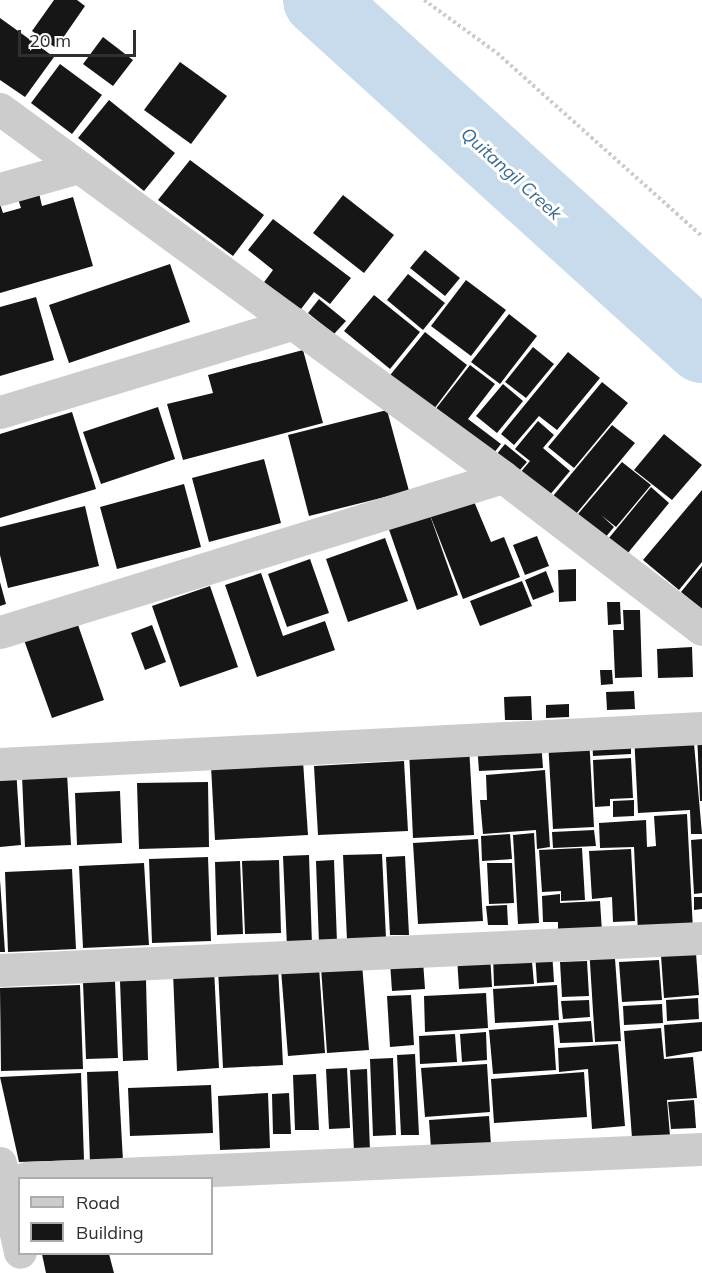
<!DOCTYPE html>
<style>
body{margin:0}
#map{position:relative;width:702px;height:1273px;overflow:hidden;background:#fff;font-family:Mulish,sans-serif}
div>[style]{position:absolute}
.river>*{height:72px;margin:-36px;padding:0 36px;transform-origin:36px;border-radius:36px;background:#c8dbec}
.building>*{inset:0;background:#161616}
.path>*{height:4px;margin-top:-2px;transform-origin:0;background:repeating-linear-gradient(90deg,#ccc 0 3px,transparent 0 6px)}
.street>*{height:33px;margin:-16.5px;padding:0 16.5px;transform-origin:16.5px;border-radius:16.5px;background:#ccc}
span{translate:-50% -50%;white-space:nowrap;text-align:center;line-height:1.15;-webkit-text-stroke:6px #fff;paint-order:stroke}
.water-label{font-size:18px;color:#3c6a91;font-style:italic}
.legend{position:absolute;left:18px;top:1177px;width:195px;height:78px;box-sizing:border-box;background:#fff;border:2px solid #acacac;margin:0;padding:8px 10px;list-style:none;font-size:18px;color:#2f2f2f}
.legend li{display:flex;align-items:center;gap:12px;height:30px}
.legend b{width:30px;border:2px solid #acacac}
.scale{position:absolute;left:18px;top:30px;width:118px;height:27px;box-sizing:border-box;border:3px solid #2f2f2f;border-top:0;padding-left:8px;font-size:18px;line-height:21px;white-space:nowrap;color:#2f2f2f;-webkit-text-stroke:4px #fff;paint-order:stroke}
</style>
<div id="map">
<div class="river">
<div style="left:319px;top:0;width:517px;rotate:42.18deg"></div>
</div>
<div class="building">
<div style="clip-path:polygon(54px 0,77px 0,85px 6px,56px 48px,32px 31px)"></div>
<div style="clip-path:polygon(0 18px,54px 57px,25px 97px,0 80px)"></div>
<div style="clip-path:polygon(103px 37px,133px 60px,113px 86px,83px 64px)"></div>
<div style="clip-path:polygon(180px 62px,227px 96px,191px 144px,144px 110px)"></div>
<div style="clip-path:polygon(60px 64px,102px 95px,72px 134px,31px 103px)"></div>
<div style="clip-path:polygon(109px 100px,175px 153px,144px 191px,78px 138px)"></div>
<div style="clip-path:polygon(190px 160px,264px 215px,233px 256px,158px 200px)"></div>
<div style="clip-path:polygon(39px 193px,42px 206px,73px 197px,93px 266px,0 293px,0 204px,3px 213px,21px 208px,18px 199px)"></div>
<div style="clip-path:polygon(343px 195px,394px 235px,364px 273px,313px 233px)"></div>
<div style="clip-path:polygon(273px 219px,351px 278px,330px 304px,314px 292px,298px 313px,262px 285px,273px 270px,248px 250px)"></div>
<div style="clip-path:polygon(425px 250px,460px 278px,445px 296px,410px 268px)"></div>
<div style="clip-path:polygon(170px 264px,190px 322px,69px 363px,49px 305px)"></div>
<div style="clip-path:polygon(408px 274px,445px 303px,423px 330px,387px 300px)"></div>
<div style="clip-path:polygon(466px 280px,506px 310px,471px 356px,431px 326px)"></div>
<div style="clip-path:polygon(374px 295px,420px 332px,390px 369px,344px 331px)"></div>
<div style="clip-path:polygon(36px 297px,54px 360px,0 376px,0 307px)"></div>
<div style="clip-path:polygon(319px 299px,346px 321px,334px 334px,308px 313px)"></div>
<div style="clip-path:polygon(509px 314px,537px 336px,500px 384px,471px 362px)"></div>
<div style="clip-path:polygon(425px 332px,467px 365px,431px 413px,387px 379px)"></div>
<div style="clip-path:polygon(533px 347px,554px 364px,526px 398px,505px 382px)"></div>
<div style="clip-path:polygon(303px 350px,323px 423px,183px 460px,167px 404px,213px 393px,208px 375px)"></div>
<div style="clip-path:polygon(568px 352px,600px 378px,557px 430px,539px 416px,514px 445px,501px 434px)"></div>
<div style="clip-path:polygon(470px 365px,495px 384px,468px 419px,501px 444px,489px 459px,431px 415px)"></div>
<div style="clip-path:polygon(602px 382px,628px 403px,574px 468px,548px 447px)"></div>
<div style="clip-path:polygon(503px 384px,523px 401px,497px 433px,476px 416px)"></div>
<div style="clip-path:polygon(158px 407px,175px 459px,101px 484px,83px 432px)"></div>
<div style="clip-path:polygon(387px 410px,409px 491px,309px 516px,288px 435px)"></div>
<div style="clip-path:polygon(72px 412px,96px 489px,0 518px,0 434px)"></div>
<div style="clip-path:polygon(538px 421px,554px 435px,543px 448px,570px 471px,543px 503px,514px 480px,530px 461px,515px 449px)"></div>
<div style="clip-path:polygon(612px 425px,635px 443px,571px 520px,548px 502px)"></div>
<div style="clip-path:polygon(664px 434px,702px 465px,672px 500px,634px 470px)"></div>
<div style="clip-path:polygon(505px 444px,527px 462px,512px 479px,491px 461px)"></div>
<div style="clip-path:polygon(264px 459px,281px 523px,209px 542px,192px 478px)"></div>
<div style="clip-path:polygon(622px 462px,651px 485px,616px 527px,601px 515px,614px 527px,600px 544px,578px 514px)"></div>
<div style="clip-path:polygon(184px 484px,201px 547px,117px 569px,100px 507px)"></div>
<div style="clip-path:polygon(651px 487px,669px 503px,623px 559px,604px 544px)"></div>
<div style="clip-path:polygon(702px 490px,702px 562px,679px 590px,643px 560px)"></div>
<div style="clip-path:polygon(473px 499px,491px 542px,504px 537px,520px 577px,463px 599px,430px 515px)"></div>
<div style="clip-path:polygon(426px 504px,458px 595px,417px 610px,385px 518px)"></div>
<div style="clip-path:polygon(85px 506px,99px 566px,8px 588px,0 555px,0 527px)"></div>
<div style="clip-path:polygon(537px 536px,549px 566px,525px 575px,513px 545px)"></div>
<div style="clip-path:polygon(385px 538px,408px 601px,348px 622px,326px 559px)"></div>
<div style="clip-path:polygon(310px 559px,329px 613px,287px 627px,268px 574px)"></div>
<div style="clip-path:polygon(702px 566px,702px 609px,681px 592px)"></div>
<div style="clip-path:polygon(576px 569px,576px 601px,559px 602px,558px 570px)"></div>
<div style="clip-path:polygon(546px 571px,554px 592px,533px 600px,525px 580px)"></div>
<div style="clip-path:polygon(261px 573px,283px 636px,325px 621px,335px 650px,257px 677px,225px 585px)"></div>
<div style="clip-path:polygon(522px 581px,532px 606px,480px 626px,470px 601px)"></div>
<div style="clip-path:polygon(0 582px,6px 604px,0 606px)"></div>
<div style="clip-path:polygon(210px 586px,238px 667px,180px 687px,152px 606px)"></div>
<div style="clip-path:polygon(607px 602px,620px 602px,621px 624px,608px 625px)"></div>
<div style="clip-path:polygon(623px 610px,640px 610px,642px 677px,615px 678px,613px 630px,624px 630px)"></div>
<div style="clip-path:polygon(77px 622px,104px 700px,52px 718px,24px 640px)"></div>
<div style="clip-path:polygon(152px 625px,166px 662px,145px 670px,131px 633px)"></div>
<div style="clip-path:polygon(692px 647px,693px 677px,658px 678px,657px 649px)"></div>
<div style="clip-path:polygon(600px 670px,612px 670px,613px 684px,601px 685px)"></div>
<div style="clip-path:polygon(634px 691px,635px 709px,607px 710px,606px 692px)"></div>
<div style="clip-path:polygon(531px 696px,532px 720px,505px 720px,504px 697px)"></div>
<div style="clip-path:polygon(569px 704px,569px 717px,546px 718px,546px 705px)"></div>
<div style="clip-path:polygon(693px 732px,702px 834px,691px 834px,690px 810px,638px 813px,634px 734px)"></div>
<div style="clip-path:polygon(697px 734px,702px 734px,702px 801px,700px 801px)"></div>
<div style="clip-path:polygon(631px 735px,631px 754px,593px 756px,592px 737px)"></div>
<div style="clip-path:polygon(589px 737px,594px 827px,553px 829px,548px 740px)"></div>
<div style="clip-path:polygon(541px 740px,543px 768px,479px 771px,477px 745px)"></div>
<div style="clip-path:polygon(469px 746px,474px 835px,413px 838px,409px 750px)"></div>
<div style="clip-path:polygon(631px 758px,633px 798px,610px 799px,610px 806px,595px 807px,593px 760px)"></div>
<div style="clip-path:polygon(303px 761px,308px 835px,215px 840px,211px 766px)"></div>
<div style="clip-path:polygon(404px 761px,408px 831px,318px 835px,314px 766px)"></div>
<div style="clip-path:polygon(16px 769px,21px 845px,0 847px,0 770px)"></div>
<div style="clip-path:polygon(545px 770px,550px 847px,537px 849px,536px 830px,483px 834px,480px 800px,487px 800px,486px 775px)"></div>
<div style="clip-path:polygon(67px 773px,71px 845px,25px 847px,22px 775px)"></div>
<div style="clip-path:polygon(208px 782px,209px 847px,139px 849px,137px 783px)"></div>
<div style="clip-path:polygon(120px 791px,122px 843px,77px 845px,75px 793px)"></div>
<div style="clip-path:polygon(634px 800px,634px 816px,613px 817px,613px 801px)"></div>
<div style="clip-path:polygon(687px 814px,693px 930px,638px 933px,634px 847px,600px 848px,599px 823px,646px 820px,647px 847px,656px 846px,654px 816px)"></div>
<div style="clip-path:polygon(594px 830px,596px 846px,553px 848px,552px 832px)"></div>
<div style="clip-path:polygon(534px 833px,539px 923px,518px 924px,513px 835px)"></div>
<div style="clip-path:polygon(510px 834px,512px 859px,482px 861px,481px 836px)"></div>
<div style="clip-path:polygon(478px 839px,483px 921px,418px 924px,413px 843px)"></div>
<div style="clip-path:polygon(702px 839px,702px 893px,694px 894px,691px 840px)"></div>
<div style="clip-path:polygon(582px 848px,585px 900px,561px 901px,561px 891px,542px 892px,539px 850px)"></div>
<div style="clip-path:polygon(631px 849px,635px 921px,613px 922px,612px 897px,592px 899px,589px 851px)"></div>
<div style="clip-path:polygon(382px 854px,386px 938px,347px 940px,343px 855px)"></div>
<div style="clip-path:polygon(309px 855px,312px 945px,287px 947px,283px 856px)"></div>
<div style="clip-path:polygon(405px 856px,409px 935px,390px 935px,386px 857px)"></div>
<div style="clip-path:polygon(208px 857px,211px 941px,152px 943px,149px 859px)"></div>
<div style="clip-path:polygon(279px 860px,281px 933px,245px 934px,242px 861px)"></div>
<div style="clip-path:polygon(334px 860px,337px 943px,319px 944px,316px 861px)"></div>
<div style="clip-path:polygon(240px 861px,243px 934px,217px 935px,215px 862px)"></div>
<div style="clip-path:polygon(144px 863px,149px 945px,83px 948px,79px 866px)"></div>
<div style="clip-path:polygon(487px 863px,512px 863px,514px 903px,489px 904px)"></div>
<div style="clip-path:polygon(72px 869px,76px 949px,8px 952px,5px 872px)"></div>
<div style="clip-path:polygon(0 880px,5px 952px,0 952px)"></div>
<div style="clip-path:polygon(560px 894px,560px 903px,600px 901px,602px 932px,558px 934px,558px 922px,543px 922px,542px 896px)"></div>
<div style="clip-path:polygon(694px 897px,702px 897px,702px 909px,694px 910px)"></div>
<div style="clip-path:polygon(507px 905px,508px 925px,488px 925px,486px 906px)"></div>
<div style="clip-path:polygon(695px 939px,699px 995px,664px 998px,660px 941px)"></div>
<div style="clip-path:polygon(614px 945px,621px 1041px,595px 1042px,589px 947px)"></div>
<div style="clip-path:polygon(531px 951px,534px 984px,494px 986px,493px 954px)"></div>
<div style="clip-path:polygon(552px 951px,554px 982px,537px 983px,535px 952px)"></div>
<div style="clip-path:polygon(490px 955px,492px 987px,459px 989px,457px 957px)"></div>
<div style="clip-path:polygon(659px 960px,662px 1000px,622px 1002px,619px 962px)"></div>
<div style="clip-path:polygon(423px 961px,425px 989px,392px 991px,390px 962px)"></div>
<div style="clip-path:polygon(587px 961px,589px 996px,562px 997px,560px 962px)"></div>
<div style="clip-path:polygon(362px 964px,369px 1050px,327px 1053px,321px 967px)"></div>
<div style="clip-path:polygon(278px 966px,283px 1065px,223px 1068px,218px 969px)"></div>
<div style="clip-path:polygon(319px 967px,325px 1053px,288px 1056px,281px 970px)"></div>
<div style="clip-path:polygon(214px 969px,219px 1068px,177px 1071px,173px 972px)"></div>
<div style="clip-path:polygon(146px 980px,148px 1060px,123px 1061px,120px 981px)"></div>
<div style="clip-path:polygon(115px 981px,118px 1058px,86px 1059px,83px 982px)"></div>
<div style="clip-path:polygon(80px 985px,83px 1069px,1px 1071px,0 988px)"></div>
<div style="clip-path:polygon(557px 985px,559px 1020px,495px 1023px,493px 989px)"></div>
<div style="clip-path:polygon(486px 993px,488px 1028px,425px 1032px,424px 996px)"></div>
<div style="clip-path:polygon(411px 995px,414px 1045px,390px 1047px,387px 996px)"></div>
<div style="clip-path:polygon(698px 998px,699px 1019px,667px 1021px,666px 1000px)"></div>
<div style="clip-path:polygon(589px 1000px,590px 1017px,563px 1019px,561px 1001px)"></div>
<div style="clip-path:polygon(662px 1004px,663px 1023px,624px 1025px,623px 1006px)"></div>
<div style="clip-path:polygon(591px 1021px,593px 1042px,560px 1043px,558px 1023px)"></div>
<div style="clip-path:polygon(702px 1022px,702px 1051px,666px 1057px,664px 1025px)"></div>
<div style="clip-path:polygon(553px 1025px,556px 1070px,493px 1074px,489px 1030px)"></div>
<div style="clip-path:polygon(661px 1028px,664px 1059px,693px 1057px,697px 1098px,667px 1100px,670px 1136px,632px 1138px,624px 1031px)"></div>
<div style="clip-path:polygon(486px 1032px,487px 1060px,462px 1062px,460px 1034px)"></div>
<div style="clip-path:polygon(455px 1034px,457px 1062px,420px 1064px,419px 1036px)"></div>
<div style="clip-path:polygon(618px 1044px,625px 1126px,592px 1129px,588px 1069px,559px 1072px,558px 1048px)"></div>
<div style="clip-path:polygon(415px 1054px,419px 1135px,401px 1135px,397px 1055px)"></div>
<div style="clip-path:polygon(393px 1058px,396px 1135px,373px 1136px,370px 1059px)"></div>
<div style="clip-path:polygon(487px 1064px,490px 1112px,425px 1117px,421px 1068px)"></div>
<div style="clip-path:polygon(347px 1068px,350px 1128px,329px 1129px,326px 1069px)"></div>
<div style="clip-path:polygon(367px 1069px,370px 1151px,354px 1151px,350px 1070px)"></div>
<div style="clip-path:polygon(118px 1071px,123px 1161px,90px 1163px,87px 1072px)"></div>
<div style="clip-path:polygon(584px 1072px,587px 1117px,494px 1123px,491px 1079px)"></div>
<div style="clip-path:polygon(81px 1073px,84px 1160px,19px 1162px,0 1077px)"></div>
<div style="clip-path:polygon(316px 1074px,319px 1130px,295px 1130px,293px 1075px)"></div>
<div style="clip-path:polygon(211px 1085px,213px 1133px,130px 1136px,128px 1088px)"></div>
<div style="clip-path:polygon(268px 1093px,270px 1148px,220px 1150px,218px 1096px)"></div>
<div style="clip-path:polygon(289px 1093px,291px 1134px,273px 1134px,272px 1094px)"></div>
<div style="clip-path:polygon(694px 1100px,696px 1128px,671px 1129px,668px 1102px)"></div>
<div style="clip-path:polygon(489px 1116px,491px 1145px,431px 1148px,429px 1120px)"></div>
<div style="clip-path:polygon(42px 1254px,109px 1254px,114px 1273px,46px 1273px)"></div>
</div>
<div class="path">
<div style="left:424px;top:0;width:90px;rotate:36deg"></div>
<div style="left:497px;top:53px;width:275px;rotate:41.8deg"></div>
</div>
<div class="street">
<div style="left:0;top:109px;width:623px;rotate:36.19deg"></div>
<div style="left:503px;top:477px;width:250px;rotate:37.4deg"></div>
<div style="left:0;top:189px;width:82px;rotate:-15.6deg"></div>
<div style="left:0;top:412px;width:307px;rotate:-16.8deg"></div>
<div style="left:0;top:632px;width:526px;rotate:-17.13deg"></div>
<div style="left:0;top:764px;width:703px;rotate:-2.94deg"></div>
<div style="left:0;top:970px;width:703px;rotate:-2.61deg"></div>
<div style="left:0;top:1163px;width:91px;rotate:77.3deg"></div>
<div style="left:26px;top:1178px;width:677px;rotate:-2.46deg"></div>
</div>
<div class="water-label">
<span style="left:511px;top:174px;rotate:42deg">Quitangil Creek</span>
</div>
<ul class="legend">
<li><b style="height:8px;background:#ccc"></b>Road</li>
<li><b style="height:16px;background:#161616"></b>Building</li>
</ul>
<div class="scale">20 m</div>
</div>
